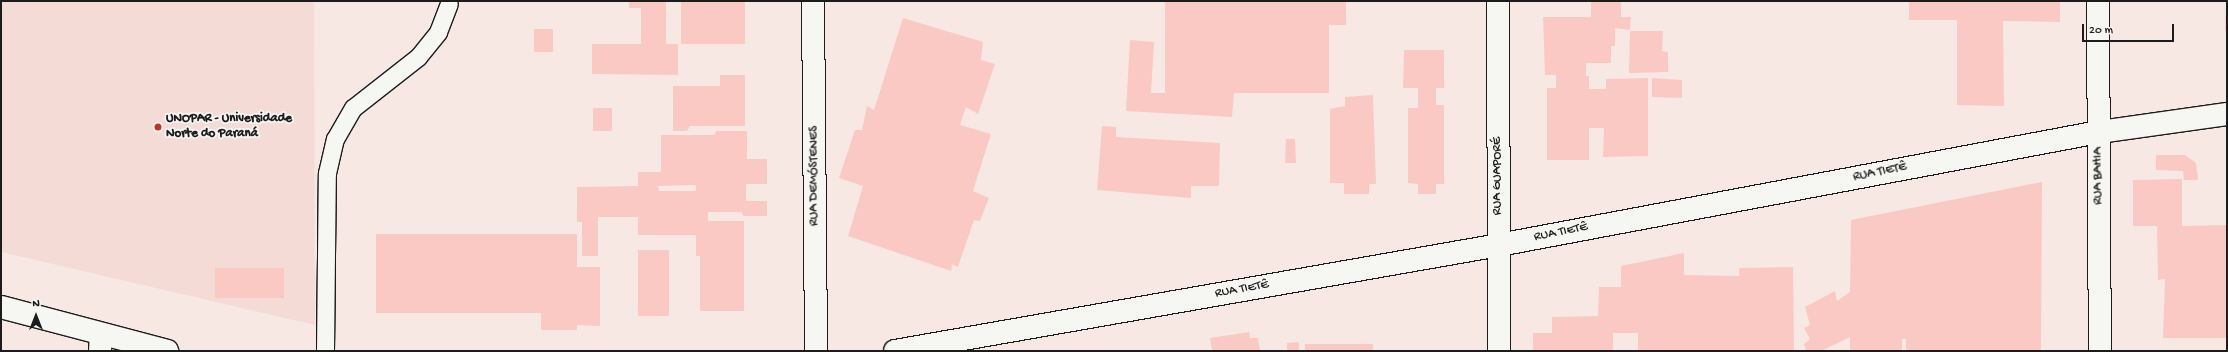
<!DOCTYPE html>
<meta charset="utf-8">
<style>
body{margin:0}
#map{position:relative;width:2228px;height:352px;overflow:hidden;background:#f7e8e4;font-family:"Gochi Hand",sans-serif}
div>[style]{position:absolute}
.built>*{inset:0;background:#f4dbd6}
.building>*{inset:0;background:#fac9c4}
.roads{filter:drop-shadow(1px 0 #1c1c1c) drop-shadow(-1px 0 #1c1c1c) drop-shadow(0 1px #1c1c1c) drop-shadow(0 -1px #1c1c1c)}
.service>*{height:17px;margin:-8.5px;padding:0 8.5px;transform-origin:8.5px;border-radius:8.5px;background:#f6f6f2}
.minor>*{height:22px;margin:-11px;padding:0 11px;transform-origin:11px;border-radius:11px;background:#f6f6f2}
.tertiary>*{height:22px;margin:-11px;padding:0 11px;transform-origin:11px;border-radius:11px;background:#f6f6f2}
.dots>*{width:11px;height:11px;translate:-50% -50%;box-sizing:border-box;border:2px solid #f6f6f2;border-radius:50%}
span{translate:-50% -50%;white-space:nowrap;text-align:center;line-height:1.15;-webkit-text-stroke:3.5px #f6f6f2;paint-order:stroke}
.poi-label{font-size:13px;color:#1c1c1c;font-weight:700}
.left{translate:0 -50%;text-align:left}
.street-label{font-size:13px;color:#1c1c1c}
.frame{position:absolute;inset:0;border:2px solid #1c1c1c;pointer-events:none}
.north{position:absolute;left:16px;top:296px;width:40px;height:40px;-webkit-text-stroke:3px #f6f6f2;paint-order:stroke;rotate:0deg;font-size:11px;font-weight:700;line-height:16px;text-align:center;color:#1c1c1c}
.north::after{content:'';display:block;margin:auto;width:14px;height:18px;background:#1c1c1c;clip-path:polygon(50% 0,100% 100%,50% 72%,0 100%)}
.scale{position:absolute;left:2082px;top:24px;width:92px;height:18px;box-sizing:border-box;border:2px solid #1c1c1c;border-top:0;padding-left:5px;font-size:12px;line-height:14px;white-space:nowrap;color:#1c1c1c;-webkit-text-stroke:3px #f6f6f2;paint-order:stroke}
</style>
<div id="map">
<div class="built">
<div style="clip-path:polygon(1px 1px,314px 1px,315px 325px,1px 252px)"></div>
</div>
<div class="building">
<div style="clip-path:polygon(629px 1px,666px 1px,666px 44px,678px 44px,678px 75px,592px 74px,592px 44px,641px 44px,641px 8px,629px 8px)"></div>
<div style="clip-path:polygon(681px 1px,745px 1px,745px 44px,681px 44px)"></div>
<div style="clip-path:polygon(1165px 1px,1346px 1px,1346px 25px,1329px 25px,1329px 93px,1234px 93px,1232px 117px,1126px 111px,1130px 40px,1154px 42px,1151px 93px,1165px 93px)"></div>
<div style="clip-path:polygon(1591px 1px,1621px 1px,1621px 17px,1631px 17px,1630px 30px,1615px 28px,1615px 46px,1611px 46px,1611px 63px,1586px 63px,1586px 76px,1589px 76px,1589px 89px,1606px 89px,1606px 79px,1648px 78px,1648px 156px,1603px 157px,1604px 128px,1589px 128px,1589px 160px,1547px 160px,1547px 88px,1556px 88px,1556px 75px,1545px 75px,1543px 17px,1591px 17px)"></div>
<div style="clip-path:polygon(1909px 1px,2060px 1px,2060px 22px,2003px 21px,2004px 106px,1957px 105px,1957px 20px,1909px 20px)"></div>
<div style="clip-path:polygon(2226px 6px,2227px 6px,2227px 30px,2225px 30px)"></div>
<div style="clip-path:polygon(903px 18px,983px 42px,981px 60px,995px 64px,978px 114px,966px 107px,960px 125px,991px 134px,973px 191px,989px 198px,980px 221px,974px 220px,958px 267px,952px 264px,951px 271px,848px 236px,863px 186px,839px 178px,855px 130px,862px 130px,867px 106px,874px 110px)"></div>
<div style="clip-path:polygon(534px 29px,553px 29px,553px 52px,534px 52px)"></div>
<div style="clip-path:polygon(1630px 31px,1663px 31px,1662px 51px,1668px 52px,1668px 72px,1629px 73px)"></div>
<div style="clip-path:polygon(1404px 50px,1444px 50px,1444px 88px,1436px 88px,1436px 105px,1444px 105px,1444px 184px,1436px 184px,1436px 194px,1418px 194px,1418px 184px,1408px 183px,1408px 108px,1418px 108px,1418px 88px,1403px 88px)"></div>
<div style="clip-path:polygon(720px 75px,745px 75px,745px 126px,690px 126px,687px 131px,673px 131px,673px 86px,720px 86px)"></div>
<div style="clip-path:polygon(1652px 78px,1682px 80px,1682px 98px,1652px 97px)"></div>
<div style="clip-path:polygon(1373px 95px,1376px 184px,1369px 184px,1369px 194px,1344px 194px,1344px 183px,1330px 183px,1330px 109px,1345px 106px,1345px 97px)"></div>
<div style="clip-path:polygon(593px 108px,612px 108px,612px 131px,593px 131px)"></div>
<div style="clip-path:polygon(1102px 126px,1116px 127px,1116px 137px,1220px 143px,1219px 186px,1191px 186px,1191px 198px,1097px 190px)"></div>
<div style="clip-path:polygon(evenodd,716px 131px,747px 131px,747px 159px,767px 159px,767px 184px,746px 184px,746px 201px,767px 201px,767px 216px,743px 216px,742px 212px,708px 212px,708px 221px,744px 221px,744px 311px,700px 311px,700px 256px,696px 256px,696px 235px,638px 235px,638px 217px,598px 217px,598px 256px,582px 256px,582px 222px,577px 222px,577px 187px,638px 186px,638px 172px,661px 172px,661px 135px,714px 135px,716px 131px,696px 185px,696px 191px,659px 191px,658px 186px,696px 185px)"></div>
<div style="clip-path:polygon(1286px 139px,1295px 139px,1296px 163px,1285px 163px)"></div>
<div style="clip-path:polygon(2156px 155px,2185px 155px,2196px 163px,2198px 180px,2184px 180px,2183px 171px,2156px 170px)"></div>
<div style="clip-path:polygon(2182px 179px,2182px 226px,2227px 225px,2227px 338px,2163px 338px,2165px 279px,2158px 280px,2157px 226px,2133px 226px,2133px 180px)"></div>
<div style="clip-path:polygon(2042px 182px,2041px 351px,1906px 351px,1906px 339px,1902px 339px,1902px 351px,1850px 351px,1850px 337px,1821px 351px,1806px 351px,1804px 344px,1810px 339px,1804px 328px,1810px 325px,1805px 307px,1835px 291px,1837px 301px,1850px 292px,1851px 220px)"></div>
<div style="clip-path:polygon(376px 234px,577px 234px,577px 267px,600px 267px,600px 326px,577px 325px,577px 330px,541px 330px,541px 313px,376px 313px)"></div>
<div style="clip-path:polygon(638px 250px,669px 250px,669px 316px,638px 316px)"></div>
<div style="clip-path:polygon(1684px 253px,1684px 275px,1739px 276px,1739px 268px,1793px 267px,1794px 351px,1638px 351px,1638px 333px,1613px 333px,1613px 351px,1533px 351px,1533px 333px,1552px 333px,1552px 317px,1598px 316px,1599px 287px,1621px 287px,1621px 266px)"></div>
<div style="clip-path:polygon(215px 268px,284px 268px,284px 298px,215px 298px)"></div>
<div style="clip-path:polygon(1249px 332px,1250px 338px,1258px 338px,1260px 351px,1212px 351px,1210px 338px)"></div>
<div style="clip-path:polygon(1299px 342px,1299px 351px,1287px 351px,1287px 343px)"></div>
<div style="clip-path:polygon(1305px 344px,1373px 344px,1373px 351px,1305px 351px)"></div>
</div>
<div class="roads">
<div class="service">
<div style="left:325px;top:351px;width:178px;rotate:-89.4deg"></div>
<div style="left:327px;top:173px;width:35px;rotate:-77deg"></div>
<div style="left:335px;top:139px;width:36px;rotate:-60deg"></div>
<div style="left:353px;top:108px;width:83px;rotate:-38.1deg"></div>
<div style="left:418px;top:57px;width:32px;rotate:-51deg"></div>
<div style="left:438px;top:32px;width:30px;rotate:-69deg"></div>
</div>
<div class="minor">
<div style="left:813px;top:1px;width:350px;rotate:89.5deg"></div>
<div style="left:100px;top:351px;width:17px;rotate:-87deg"></div>
</div>
<div class="tertiary">
<div style="left:1498px;top:1px;width:350px;rotate:89.8deg"></div>
<div style="left:2098px;top:1px;width:350px;rotate:89.7deg"></div>
<div style="left:1px;top:307px;width:172px;rotate:14.8deg"></div>
<div style="left:895px;top:351px;width:613px;rotate:-9.95deg"></div>
<div style="left:1499px;top:245px;width:611px;rotate:-10.67deg"></div>
<div style="left:2099px;top:132px;width:129px;rotate:-8deg"></div>
</div>
</div>
<div class="dots">
<div style="left:158px;top:127px;background:#c8321e"></div>
</div>
<div class="poi-label">
<span class="left" style="left:166px;top:127px">UNOPAR - Universidade<br>Norte do Paraná</span>
</div>
<div class="street-label">
<span style="left:1880px;top:173px;rotate:-11deg">RUA TIETÊ</span>
<span style="left:815px;top:176px;rotate:-90deg">RUA DEMÓSTENES</span>
<span style="left:1498px;top:176px;rotate:-90deg">RUA GUAPORÉ</span>
<span style="left:2099px;top:176px;rotate:-90deg">RUA BAHIA</span>
<span style="left:1561px;top:233px;rotate:-11deg">RUA TIETÊ</span>
<span style="left:1242px;top:290px;rotate:-10deg">RUA TIETÊ</span>
</div>
<div class="frame"></div>
<div class="north">N</div>
<div class="scale">20 m</div>
</div>
